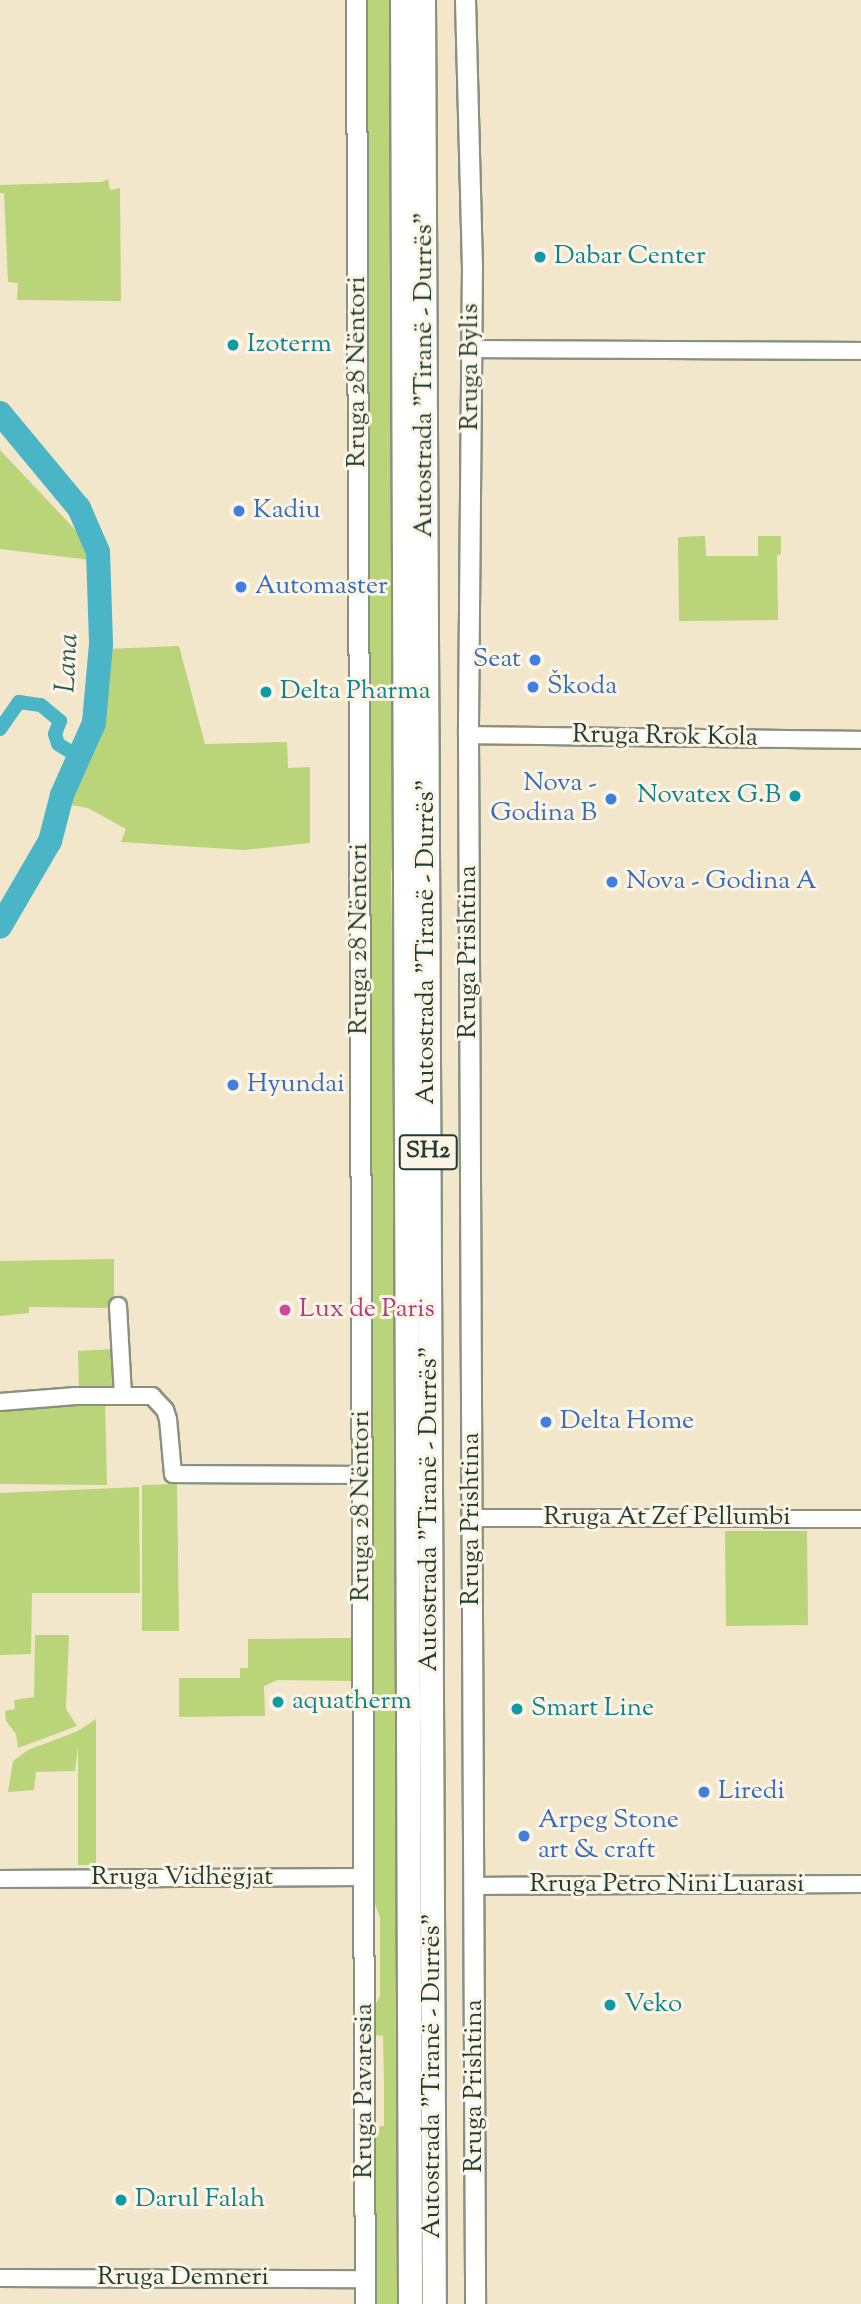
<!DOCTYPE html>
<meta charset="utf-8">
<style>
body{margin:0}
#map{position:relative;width:861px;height:2304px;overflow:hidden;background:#f2e7cb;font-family:"Sorts Mill Goudy",serif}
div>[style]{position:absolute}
.green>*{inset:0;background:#bad479}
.canal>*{height:14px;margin:-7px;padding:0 7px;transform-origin:7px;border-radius:7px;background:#49b5c6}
.river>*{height:24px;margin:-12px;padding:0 12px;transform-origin:12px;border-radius:12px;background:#49b5c6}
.roads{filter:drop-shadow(2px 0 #889280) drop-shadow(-2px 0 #889280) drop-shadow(0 2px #889280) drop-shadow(0 -2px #889280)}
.minor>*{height:16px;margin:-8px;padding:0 8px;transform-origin:8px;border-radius:8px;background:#fff}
.major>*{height:19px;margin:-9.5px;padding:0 9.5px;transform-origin:9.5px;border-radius:9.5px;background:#fff}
.highway>*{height:23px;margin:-11.5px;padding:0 11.5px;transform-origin:11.5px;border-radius:11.5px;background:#fff}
.dots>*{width:19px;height:19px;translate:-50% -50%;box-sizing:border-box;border:4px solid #fcf5e5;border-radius:50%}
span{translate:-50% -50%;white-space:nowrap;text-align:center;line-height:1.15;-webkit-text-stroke:6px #fcf5e5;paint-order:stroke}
.shield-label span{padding:2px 5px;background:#fcf5e5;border:2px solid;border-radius:5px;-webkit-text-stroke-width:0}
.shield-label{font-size:24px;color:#1f3d34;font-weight:700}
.culture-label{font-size:26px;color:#0d838f}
.left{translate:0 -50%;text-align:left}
.right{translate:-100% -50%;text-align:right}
.street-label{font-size:26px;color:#1f3d34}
.shop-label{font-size:26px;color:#366cbe}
.hotel-label{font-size:26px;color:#b23c85}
.water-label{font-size:28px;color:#2a5b58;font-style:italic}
</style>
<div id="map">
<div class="green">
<div style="clip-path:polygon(366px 0,393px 0,397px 851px,391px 872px,392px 932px,397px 947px,404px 2304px,375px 2304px,376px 2127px,384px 2126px,384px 2084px,383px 2036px,376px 2035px,375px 2005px,380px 1996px,380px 1917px,374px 1901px)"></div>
<div style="clip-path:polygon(108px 179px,110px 190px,120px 188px,121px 301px,17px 300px,18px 283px,8px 282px,4px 193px,0 193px,0 185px,102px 182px)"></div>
<div style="clip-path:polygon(0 450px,83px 538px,90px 560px,0 549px)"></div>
<div style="clip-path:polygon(705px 536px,706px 556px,758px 556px,758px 536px,781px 536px,781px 554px,777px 555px,778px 620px,679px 621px,678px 537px)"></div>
<div style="clip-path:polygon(179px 646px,205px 744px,287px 742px,288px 768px,310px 767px,310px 843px,244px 850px,121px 842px,126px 829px,88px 808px,65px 804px,99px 727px,106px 649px)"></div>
<div style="clip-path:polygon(114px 1259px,114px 1308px,29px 1307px,29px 1313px,0 1316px,0 1261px)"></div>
<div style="clip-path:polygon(114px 1349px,116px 1389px,79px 1393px,78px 1351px)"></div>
<div style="clip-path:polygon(105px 1402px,107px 1485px,0 1484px,0 1410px)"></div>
<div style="clip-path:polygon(177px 1484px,179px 1631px,142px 1631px,142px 1485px)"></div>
<div style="clip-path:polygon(139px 1487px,140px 1593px,32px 1593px,31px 1654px,0 1655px,0 1493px)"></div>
<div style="clip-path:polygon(725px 1531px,807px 1531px,808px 1625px,726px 1626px)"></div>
<div style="clip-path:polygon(35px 1635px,69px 1635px,66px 1709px,77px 1726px,18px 1748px,16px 1734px,6px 1721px,5px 1711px,15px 1709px,14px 1700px,34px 1697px)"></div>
<div style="clip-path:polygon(351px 1638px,352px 1681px,278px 1680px,264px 1686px,265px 1716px,179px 1717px,179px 1678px,240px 1678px,240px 1668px,248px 1668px,248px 1639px)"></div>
<div style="clip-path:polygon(96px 1719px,96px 1865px,78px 1865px,78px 1746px,75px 1771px,36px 1772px,34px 1790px,8px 1792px,13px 1761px,28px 1750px,78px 1731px)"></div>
</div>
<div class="canal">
<div style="left:0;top:729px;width:33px;rotate:-55deg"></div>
<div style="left:19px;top:702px;width:22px;rotate:8deg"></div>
<div style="left:41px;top:705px;width:25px;rotate:40deg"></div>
<div style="left:60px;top:721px;width:14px;rotate:111deg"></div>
<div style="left:55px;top:734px;width:10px;rotate:73deg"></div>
<div style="left:58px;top:744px;width:22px;rotate:32deg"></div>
</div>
<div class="river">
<div style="left:0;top:413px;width:124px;rotate:50.3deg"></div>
<div style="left:79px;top:508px;width:48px;rotate:66.6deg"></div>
<div style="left:98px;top:552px;width:92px;rotate:88.1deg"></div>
<div style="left:101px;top:644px;width:79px;rotate:95.1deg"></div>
<div style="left:94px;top:723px;width:79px;rotate:114deg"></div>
<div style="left:62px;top:795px;width:48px;rotate:104.6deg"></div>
<div style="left:50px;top:841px;width:99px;rotate:120.2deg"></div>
</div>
<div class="roads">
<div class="minor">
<div style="left:470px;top:349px;width:391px;rotate:0.3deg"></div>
<div style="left:468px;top:735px;width:393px;rotate:0.7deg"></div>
<div style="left:118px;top:1306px;width:90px;rotate:86.8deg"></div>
<div style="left:0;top:1402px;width:76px;rotate:-4.5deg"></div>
<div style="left:76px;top:1396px;width:76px"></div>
<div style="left:152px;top:1396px;width:19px;rotate:47deg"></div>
<div style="left:165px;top:1410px;width:9px;rotate:72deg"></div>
<div style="left:168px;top:1419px;width:55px;rotate:84.8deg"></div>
<div style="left:173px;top:1474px;width:189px;rotate:0.3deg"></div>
<div style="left:472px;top:1518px;width:389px;rotate:0.1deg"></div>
<div style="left:0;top:1879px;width:363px;rotate:-0.3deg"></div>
<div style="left:473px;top:1886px;width:388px;rotate:-0.3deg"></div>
<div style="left:0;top:2278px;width:365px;rotate:0.2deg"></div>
</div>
<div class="major">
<div style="left:356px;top:0;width:2304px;rotate:89.78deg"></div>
<div style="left:465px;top:0;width:266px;rotate:88.5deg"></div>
<div style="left:472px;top:266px;width:469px;rotate:90.5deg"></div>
<div style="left:468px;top:735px;width:1569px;rotate:89.74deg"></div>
</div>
<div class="highway">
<div style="left:402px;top:0;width:2304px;rotate:89.8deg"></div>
<div style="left:423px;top:0;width:2304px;rotate:89.73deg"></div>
</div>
</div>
<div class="dots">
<div style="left:540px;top:257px;background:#0f9aa8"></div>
<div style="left:233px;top:345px;background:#0f9aa8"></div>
<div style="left:239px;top:511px;background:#3f7fe0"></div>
<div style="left:241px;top:587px;background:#3f7fe0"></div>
<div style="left:535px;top:660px;background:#3f7fe0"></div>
<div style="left:533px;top:687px;background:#3f7fe0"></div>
<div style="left:266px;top:692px;background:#0f9aa8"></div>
<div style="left:795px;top:796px;background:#0f9aa8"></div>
<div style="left:611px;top:799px;background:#3f7fe0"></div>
<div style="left:612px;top:882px;background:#3f7fe0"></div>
<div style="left:233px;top:1085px;background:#3f7fe0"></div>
<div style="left:285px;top:1310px;background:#d1479c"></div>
<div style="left:546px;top:1422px;background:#3f7fe0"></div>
<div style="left:278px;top:1702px;background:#0f9aa8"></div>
<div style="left:517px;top:1709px;background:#0f9aa8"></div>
<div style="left:704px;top:1792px;background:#3f7fe0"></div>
<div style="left:524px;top:1836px;background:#3f7fe0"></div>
<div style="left:610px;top:2005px;background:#0f9aa8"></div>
<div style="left:121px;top:2200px;background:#0f9aa8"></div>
</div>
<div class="shield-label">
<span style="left:428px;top:1152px">SH2</span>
</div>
<div class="culture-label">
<span class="left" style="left:554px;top:257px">Dabar Center</span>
<span class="left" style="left:247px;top:345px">Izoterm</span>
<span class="left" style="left:280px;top:692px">Delta Pharma</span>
<span class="right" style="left:781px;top:796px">Novatex G.B</span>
<span class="left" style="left:292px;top:1702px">aquatherm</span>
<span class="left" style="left:531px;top:1709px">Smart Line</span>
<span class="left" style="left:624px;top:2005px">Veko</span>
<span class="left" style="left:135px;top:2200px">Darul Falah</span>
</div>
<div class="street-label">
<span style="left:471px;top:367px;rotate:-90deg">Rruga Bylis</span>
<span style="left:358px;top:372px;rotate:-90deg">Rruga 28 Nëntori</span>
<span style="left:425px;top:375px;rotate:-90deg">Autostrada "Tiranë - Durrës"</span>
<span style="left:665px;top:737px;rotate:1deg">Rruga Rrok Kola</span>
<span style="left:360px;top:939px;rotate:-90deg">Rruga 28 Nëntori</span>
<span style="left:427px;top:942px;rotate:-90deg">Autostrada "Tiranë - Durrës"</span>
<span style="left:469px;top:952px;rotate:-90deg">Rruga Prishtina</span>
<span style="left:362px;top:1506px;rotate:-90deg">Rruga 28 Nëntori</span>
<span style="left:430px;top:1509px;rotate:-90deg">Autostrada "Tiranë - Durrës"</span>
<span style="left:667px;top:1518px">Rruga At Zef Pellumbi</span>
<span style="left:472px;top:1519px;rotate:-90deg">Rruga Prishtina</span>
<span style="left:182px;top:1878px">Rruga Vidhëgjat</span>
<span style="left:667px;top:1885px">Rruga Petro Nini Luarasi</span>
<span style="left:433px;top:2076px;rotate:-90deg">Autostrada "Tiranë - Durrës"</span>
<span style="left:475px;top:2086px;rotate:-90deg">Rruga Prishtina</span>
<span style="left:365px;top:2091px;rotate:-90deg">Rruga Pavaresia</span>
<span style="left:183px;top:2278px">Rruga Demneri</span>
</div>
<div class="shop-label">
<span class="left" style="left:253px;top:511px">Kadiu</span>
<span class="left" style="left:255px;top:587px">Automaster</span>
<span class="right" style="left:521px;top:660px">Seat</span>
<span class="left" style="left:547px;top:687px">Škoda</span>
<span class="right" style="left:597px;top:799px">Nova -<br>Godina B</span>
<span class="left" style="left:626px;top:882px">Nova - Godina A</span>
<span class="left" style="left:247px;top:1085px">Hyundai</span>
<span class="left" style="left:560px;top:1422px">Delta Home</span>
<span class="left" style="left:718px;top:1792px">Liredi</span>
<span class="left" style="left:538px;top:1836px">Arpeg Stone<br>art &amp; craft</span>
</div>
<div class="hotel-label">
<span class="left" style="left:299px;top:1310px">Lux de Paris</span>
</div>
<div class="water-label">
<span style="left:68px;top:663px;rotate:-87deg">Lana</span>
</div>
</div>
